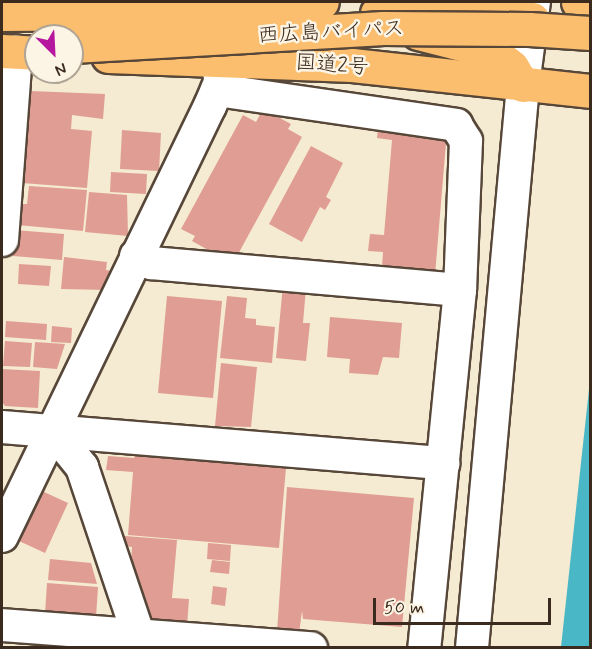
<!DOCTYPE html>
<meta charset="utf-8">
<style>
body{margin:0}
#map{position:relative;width:592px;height:649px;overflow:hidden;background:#f5ebd2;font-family:Mynerve,"Klee One",sans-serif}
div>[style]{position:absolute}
.water>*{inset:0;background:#4ab7c6}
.building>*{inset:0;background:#e09d93}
.roads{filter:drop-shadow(2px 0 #574739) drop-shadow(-2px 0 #574739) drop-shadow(0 2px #574739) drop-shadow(0 -2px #574739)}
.minor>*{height:32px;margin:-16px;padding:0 16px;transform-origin:16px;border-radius:16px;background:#fff}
.highway>*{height:33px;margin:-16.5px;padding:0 16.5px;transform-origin:16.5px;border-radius:16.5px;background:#fbbd6e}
.bridges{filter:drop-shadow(2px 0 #574739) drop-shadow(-2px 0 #574739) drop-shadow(0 2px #574739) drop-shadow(0 -2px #574739)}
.highway-bridge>*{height:33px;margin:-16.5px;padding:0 16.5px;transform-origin:16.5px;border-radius:16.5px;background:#fbbd6e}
span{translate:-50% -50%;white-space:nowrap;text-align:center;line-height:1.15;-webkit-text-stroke:5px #fcf5e5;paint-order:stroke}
.street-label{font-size:21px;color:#3b2a1e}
.frame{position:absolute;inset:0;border:3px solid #3b2a1e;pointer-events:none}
.north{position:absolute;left:24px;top:24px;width:60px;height:60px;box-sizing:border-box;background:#fcf5e5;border:2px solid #afa495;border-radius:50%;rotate:156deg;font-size:16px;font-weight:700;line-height:24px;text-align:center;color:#3b2a1e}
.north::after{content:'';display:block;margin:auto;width:21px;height:27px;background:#b5179e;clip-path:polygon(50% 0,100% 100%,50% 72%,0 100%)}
.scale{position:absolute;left:373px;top:598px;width:178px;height:27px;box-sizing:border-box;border:3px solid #3b2a1e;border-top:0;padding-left:8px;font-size:18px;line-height:21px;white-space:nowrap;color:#3b2a1e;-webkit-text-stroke:4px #fcf5e5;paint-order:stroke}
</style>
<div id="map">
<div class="water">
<div style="clip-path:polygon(590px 380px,590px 647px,561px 647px)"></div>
</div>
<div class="building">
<div style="clip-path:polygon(30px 91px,105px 94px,103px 119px,72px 115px,71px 129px,92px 131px,87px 188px,22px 183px)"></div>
<div style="clip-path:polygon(263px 109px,291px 124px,288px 129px,302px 137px,236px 258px,222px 251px,219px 256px,192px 241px,195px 236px,181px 229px,243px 115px,256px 122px)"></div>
<div style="clip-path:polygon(378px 129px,447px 131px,435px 275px,382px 267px,383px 252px,368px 251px,370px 234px,384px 235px,392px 140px,377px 138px)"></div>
<div style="clip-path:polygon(122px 130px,161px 133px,159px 171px,120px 169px)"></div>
<div style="clip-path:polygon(311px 146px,343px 163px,326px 197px,331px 200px,325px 210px,320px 207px,302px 242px,269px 224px)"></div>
<div style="clip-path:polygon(111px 172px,147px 174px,146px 194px,110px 192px)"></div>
<div style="clip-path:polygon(29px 186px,87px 190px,83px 231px,17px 225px,19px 204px,27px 204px)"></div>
<div style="clip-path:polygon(89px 192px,127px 195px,128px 236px,85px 232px)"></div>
<div style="clip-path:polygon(15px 230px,64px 234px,62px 260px,13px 256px)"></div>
<div style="clip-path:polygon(64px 257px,107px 262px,106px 270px,112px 271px,108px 290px,61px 289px)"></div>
<div style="clip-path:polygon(19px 264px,51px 266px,49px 286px,18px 284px)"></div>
<div style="clip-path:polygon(283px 285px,306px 288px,303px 323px,310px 323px,306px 361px,276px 358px)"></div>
<div style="clip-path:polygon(167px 296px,222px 301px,213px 398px,158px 393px)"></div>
<div style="clip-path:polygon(227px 296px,247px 298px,245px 318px,256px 319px,256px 325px,275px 327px,272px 363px,220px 358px)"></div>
<div style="clip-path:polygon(330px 317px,402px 323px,399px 358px,383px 357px,378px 375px,349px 373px,350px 359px,327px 357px)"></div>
<div style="clip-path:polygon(6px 321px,47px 324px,46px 340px,5px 337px)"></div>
<div style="clip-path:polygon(52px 326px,72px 328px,71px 343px,51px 342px)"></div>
<div style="clip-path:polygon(5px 341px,32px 343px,30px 367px,3px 366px)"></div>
<div style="clip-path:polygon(35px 342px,65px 344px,57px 369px,33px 367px)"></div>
<div style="clip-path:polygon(221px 363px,257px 367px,251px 427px,215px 426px)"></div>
<div style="clip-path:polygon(2px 369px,40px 371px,38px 408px,5px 406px,2px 402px)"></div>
<div style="clip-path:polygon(135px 455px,286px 468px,279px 548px,128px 535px,133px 472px,106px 470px,108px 456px,134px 458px)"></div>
<div style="clip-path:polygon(287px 487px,414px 498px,402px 627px,303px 619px,302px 611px,299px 634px,277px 632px)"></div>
<div style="clip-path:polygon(42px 491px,68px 503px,45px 553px,19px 541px)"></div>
<div style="clip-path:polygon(125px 536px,177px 540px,172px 598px,189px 599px,187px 626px,153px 623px,143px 616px,137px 597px,138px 581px,130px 575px,132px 547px,124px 546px)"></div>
<div style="clip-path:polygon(208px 543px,231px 545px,230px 561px,207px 559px)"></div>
<div style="clip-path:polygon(50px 559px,91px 563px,97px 584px,48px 580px)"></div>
<div style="clip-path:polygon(212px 560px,230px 562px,229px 574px,210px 572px)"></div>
<div style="clip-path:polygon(47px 583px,98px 587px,96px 618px,45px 614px)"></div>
<div style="clip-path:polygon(213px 586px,227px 588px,225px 606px,211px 604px)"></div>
</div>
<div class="roads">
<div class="minor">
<div style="left:217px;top:90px;width:242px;rotate:8.3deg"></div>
<div style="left:456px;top:125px;width:19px;rotate:58deg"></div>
<div style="left:466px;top:141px;width:149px;rotate:92.3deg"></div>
<div style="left:2px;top:240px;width:189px;rotate:-85.7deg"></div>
<div style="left:136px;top:256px;width:17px;rotate:25deg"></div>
<div style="left:151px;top:263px;width:310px;rotate:5deg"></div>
<div style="left:460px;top:290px;width:360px;rotate:95.7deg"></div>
<div style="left:2px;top:427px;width:443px;rotate:4.7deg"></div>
<div style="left:52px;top:430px;width:48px;rotate:51deg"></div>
<div style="left:82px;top:467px;width:175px;rotate:71.4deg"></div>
<div style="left:138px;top:633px;width:15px;rotate:98deg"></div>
<div style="left:2px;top:536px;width:478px;rotate:-64.2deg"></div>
<div style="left:210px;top:106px;width:26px;rotate:-67deg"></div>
<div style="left:220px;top:82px;width:21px;rotate:-93deg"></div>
<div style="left:2px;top:625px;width:310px;rotate:4.3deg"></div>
<div style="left:472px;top:648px;width:565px;rotate:-84.82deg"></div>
<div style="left:523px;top:85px;width:84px;rotate:-82.5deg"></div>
</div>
<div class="highway">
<div style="left:578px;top:2px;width:12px"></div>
<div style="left:377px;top:13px;width:111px;rotate:-0.5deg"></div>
<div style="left:488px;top:12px;width:45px;rotate:9deg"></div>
<div style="left:418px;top:33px;width:77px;rotate:14.2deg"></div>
<div style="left:493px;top:52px;width:24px;rotate:38deg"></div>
<div style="left:512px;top:67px;width:21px;rotate:59deg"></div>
<div style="left:2px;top:51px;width:34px;rotate:3deg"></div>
<div style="left:108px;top:56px;width:244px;rotate:2.1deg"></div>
<div style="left:352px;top:65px;width:239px;rotate:6.2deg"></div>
</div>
</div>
<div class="bridges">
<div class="highway-bridge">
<div style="left:2px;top:14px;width:131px;rotate:-0.4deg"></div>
<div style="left:133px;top:13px;width:189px;rotate:-3.3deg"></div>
<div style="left:72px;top:46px;width:312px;rotate:-3.3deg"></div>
<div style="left:383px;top:28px;width:146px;rotate:0.4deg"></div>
<div style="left:529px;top:29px;width:61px;rotate:3.8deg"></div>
</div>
</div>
<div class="street-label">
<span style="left:331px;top:32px;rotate:-3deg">西広島バイパス</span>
<span style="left:332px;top:65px;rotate:4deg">国道2号</span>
</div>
<div class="frame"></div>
<div class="north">N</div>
<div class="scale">50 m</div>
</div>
